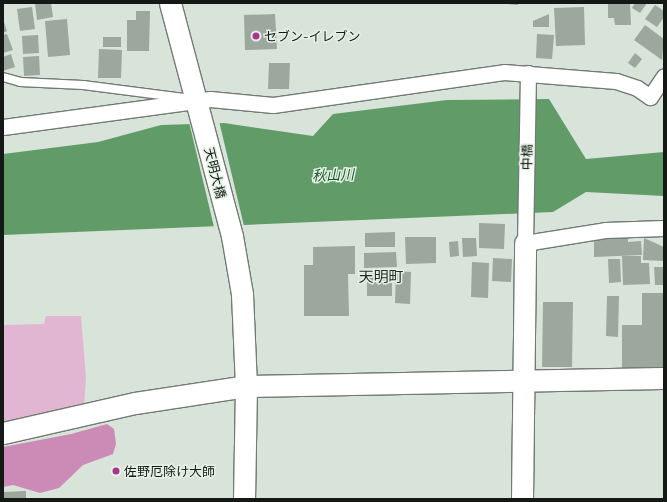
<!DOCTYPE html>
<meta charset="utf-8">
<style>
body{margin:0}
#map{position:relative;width:667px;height:502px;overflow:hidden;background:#d8e4d9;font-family:Manrope,"Noto Sans JP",sans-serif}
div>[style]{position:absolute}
.green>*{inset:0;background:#e1b6d3}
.forest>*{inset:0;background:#cc8ab7}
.water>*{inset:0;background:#619c68}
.pier>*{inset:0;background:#d8e4d9}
.building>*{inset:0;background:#9ca79d}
.roads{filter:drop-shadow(1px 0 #717b72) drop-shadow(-1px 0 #717b72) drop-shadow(0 1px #717b72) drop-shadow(0 -1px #717b72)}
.lane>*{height:8px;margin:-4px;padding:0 4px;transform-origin:4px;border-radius:4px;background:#fff}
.street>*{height:15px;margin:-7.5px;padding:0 7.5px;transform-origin:7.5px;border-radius:7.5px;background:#fff}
.secondary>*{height:21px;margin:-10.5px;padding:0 10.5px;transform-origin:10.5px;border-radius:10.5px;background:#fff}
.dots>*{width:11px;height:11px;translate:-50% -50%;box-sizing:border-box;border:2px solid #e5f1e6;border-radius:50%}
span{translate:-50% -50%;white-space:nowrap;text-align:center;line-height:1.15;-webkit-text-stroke:3px #e5f1e6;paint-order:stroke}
.poi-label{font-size:13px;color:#151915}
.left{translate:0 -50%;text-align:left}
.street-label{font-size:13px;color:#151915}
.water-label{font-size:14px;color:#135523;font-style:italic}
.quarter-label{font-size:15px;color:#242d25}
.frame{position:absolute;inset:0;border:4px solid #151915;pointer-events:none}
</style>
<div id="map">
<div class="green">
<div style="clip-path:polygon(46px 316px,81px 316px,86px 378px,84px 406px,3px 424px,3px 325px,44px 324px)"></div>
</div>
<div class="forest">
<div style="clip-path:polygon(107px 424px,114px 429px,116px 444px,113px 454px,83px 465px,59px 488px,40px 493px,13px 485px,3px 487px,3px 447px,71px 434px)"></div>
</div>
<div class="water">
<div style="clip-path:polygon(549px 99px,586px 159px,664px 152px,664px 196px,586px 192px,553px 212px,3px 235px,3px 154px,98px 142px,161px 125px,224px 123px,313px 136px,333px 114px,447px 100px)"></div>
</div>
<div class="pier">
<div style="clip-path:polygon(219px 121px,244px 226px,214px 227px,189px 122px)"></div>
</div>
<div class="building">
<div style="clip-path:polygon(35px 3px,51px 3px,53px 17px,37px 20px)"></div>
<div style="clip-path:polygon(494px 3px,518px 3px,518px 5px)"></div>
<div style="clip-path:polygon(608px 3px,630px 3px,631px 25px,615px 25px,614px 18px,608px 18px)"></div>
<div style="clip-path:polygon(635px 3px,647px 3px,640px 13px,632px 8px)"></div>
<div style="clip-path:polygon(655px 5px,664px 11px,664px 17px,657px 27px,645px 19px)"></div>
<div style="clip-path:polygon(32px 7px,35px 29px,20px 31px,17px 9px)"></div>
<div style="clip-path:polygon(584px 7px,585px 45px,556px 46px,554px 8px)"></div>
<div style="clip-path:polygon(136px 11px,150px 11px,149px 51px,127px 51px,127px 20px,136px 20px)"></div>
<div style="clip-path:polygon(275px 14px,277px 49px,245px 50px,244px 15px)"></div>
<div style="clip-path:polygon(549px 14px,549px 27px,533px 27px,533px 21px)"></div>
<div style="clip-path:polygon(3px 19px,7px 31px,3px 33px)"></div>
<div style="clip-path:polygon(67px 19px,70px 55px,48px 57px,45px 21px)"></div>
<div style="clip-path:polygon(645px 25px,664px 39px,662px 60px,634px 40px)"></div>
<div style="clip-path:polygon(7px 34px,13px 50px,3px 53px,3px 35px)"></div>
<div style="clip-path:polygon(537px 34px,554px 35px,552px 59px,536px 58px)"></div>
<div style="clip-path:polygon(38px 35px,39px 53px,23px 54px,22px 36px)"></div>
<div style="clip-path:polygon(103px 37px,121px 37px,121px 47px,103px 47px)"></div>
<div style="clip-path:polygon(99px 49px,122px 50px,121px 78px,98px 78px)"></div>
<div style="clip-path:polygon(635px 53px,642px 59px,635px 68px,628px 63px)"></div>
<div style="clip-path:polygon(11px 54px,15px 67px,3px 71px,3px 57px)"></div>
<div style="clip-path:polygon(39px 56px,40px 75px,24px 76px,23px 57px)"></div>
<div style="clip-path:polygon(269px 63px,290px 63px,289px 89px,268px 89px)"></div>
<div style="clip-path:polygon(479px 223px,505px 224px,504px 249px,479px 248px)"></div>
<div style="clip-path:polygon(395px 232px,395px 247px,365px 247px,365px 233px)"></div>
<div style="clip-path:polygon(628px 234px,628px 242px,641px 241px,642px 255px,594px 257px,594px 235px)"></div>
<div style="clip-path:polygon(405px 237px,436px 237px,436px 263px,406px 264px)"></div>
<div style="clip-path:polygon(462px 238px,476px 238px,477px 256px,463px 257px)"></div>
<div style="clip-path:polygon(644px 238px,664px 247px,664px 261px,643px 260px)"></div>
<div style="clip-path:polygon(458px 241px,459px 256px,450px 257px,449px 242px)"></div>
<div style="clip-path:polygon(355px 246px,355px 274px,348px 274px,349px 316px,304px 316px,304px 265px,313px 265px,313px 247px)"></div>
<div style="clip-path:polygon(396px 252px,397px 267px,364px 268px,364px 253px)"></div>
<div style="clip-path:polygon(622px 256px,641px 256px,641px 263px,649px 263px,650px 284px,623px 285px)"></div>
<div style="clip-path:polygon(493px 258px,512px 259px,511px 282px,492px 281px)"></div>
<div style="clip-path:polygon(608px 259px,620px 259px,621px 282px,609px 283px)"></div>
<div style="clip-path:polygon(472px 262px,489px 263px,488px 298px,471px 297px)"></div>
<div style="clip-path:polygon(654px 267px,664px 267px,664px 285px,655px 285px)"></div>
<div style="clip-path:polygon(367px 271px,392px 271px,392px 296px,367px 296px)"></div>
<div style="clip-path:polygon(396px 271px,411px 272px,410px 304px,395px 303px)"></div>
<div style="clip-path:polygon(642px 293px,663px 293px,663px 369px,622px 369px,622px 325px,642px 325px)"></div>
<div style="clip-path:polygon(607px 296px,619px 296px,618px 337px,606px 336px)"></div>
<div style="clip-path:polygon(543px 302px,573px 302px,572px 367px,542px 367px)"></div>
<div style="clip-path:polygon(26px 491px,26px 499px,3px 499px,3px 492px)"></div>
</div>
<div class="roads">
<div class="lane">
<div style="left:3px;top:77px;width:18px;rotate:16deg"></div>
<div style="left:20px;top:82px;width:63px;rotate:2.7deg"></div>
<div style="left:83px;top:85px;width:102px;rotate:7.3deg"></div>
</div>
<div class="street">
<div style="left:528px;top:73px;width:170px;rotate:91deg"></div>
<div style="left:525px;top:243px;width:81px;rotate:-9.2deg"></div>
<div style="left:605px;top:230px;width:59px;rotate:-1.9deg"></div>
<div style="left:3px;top:127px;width:209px;rotate:-7.7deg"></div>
<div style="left:210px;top:99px;width:63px;rotate:5.4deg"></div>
<div style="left:273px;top:105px;width:233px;rotate:-8.1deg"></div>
<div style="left:504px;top:72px;width:112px;rotate:4.6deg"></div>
<div style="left:616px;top:81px;width:22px;rotate:18deg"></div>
<div style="left:637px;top:88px;width:16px;rotate:35deg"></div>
<div style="left:650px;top:97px;width:25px;rotate:-56deg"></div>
</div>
<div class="secondary">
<div style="left:170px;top:3px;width:241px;rotate:75.1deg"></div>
<div style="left:232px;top:236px;width:59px;rotate:80.2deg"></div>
<div style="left:242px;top:294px;width:92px;rotate:87.5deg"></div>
<div style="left:246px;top:386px;width:113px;rotate:91deg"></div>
<div style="left:3px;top:433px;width:135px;rotate:-12.8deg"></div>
<div style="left:135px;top:403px;width:112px;rotate:-8.7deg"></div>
<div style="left:246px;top:386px;width:418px;rotate:-1.1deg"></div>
<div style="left:522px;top:499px;width:256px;rotate:-89.3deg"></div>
</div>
</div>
<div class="dots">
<div style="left:256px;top:36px;background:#aa358e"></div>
<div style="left:116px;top:471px;background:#aa358e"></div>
</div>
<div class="poi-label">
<span class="left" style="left:264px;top:36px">セブン-イレブン</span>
<span class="left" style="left:124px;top:471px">佐野厄除け大師</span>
</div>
<div class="street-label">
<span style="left:527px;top:157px;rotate:-89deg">中橋</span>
<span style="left:215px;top:173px;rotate:76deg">天明大橋</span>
</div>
<div class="water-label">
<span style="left:333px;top:175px;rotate:-2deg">秋山川</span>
</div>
<div class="quarter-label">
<span style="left:381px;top:277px">天明町</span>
</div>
<div class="frame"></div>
</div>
